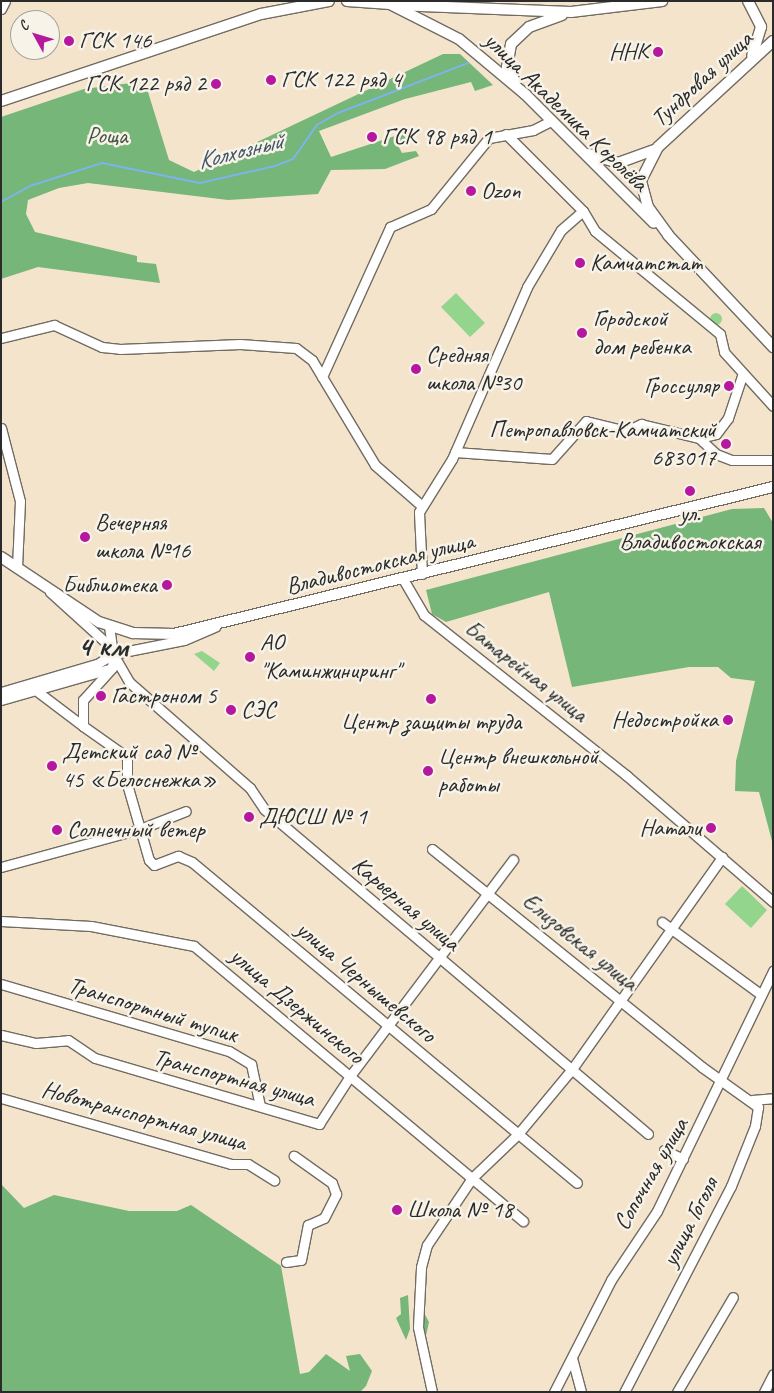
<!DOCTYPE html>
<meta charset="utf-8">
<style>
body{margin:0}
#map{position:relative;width:774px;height:1393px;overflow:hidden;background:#f4e4cc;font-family:Caveat,sans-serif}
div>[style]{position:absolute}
.green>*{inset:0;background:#93d58c}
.round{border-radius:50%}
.forest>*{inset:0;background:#76b678}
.stream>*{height:2px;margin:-1px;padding:0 1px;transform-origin:1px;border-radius:1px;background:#7cb4ec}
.roads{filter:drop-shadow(1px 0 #716c63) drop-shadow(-1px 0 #716c63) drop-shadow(0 1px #716c63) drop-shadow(0 -1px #716c63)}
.minor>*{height:9px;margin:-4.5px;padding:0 4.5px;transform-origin:4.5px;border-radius:4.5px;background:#fff}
.major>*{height:10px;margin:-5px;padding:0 5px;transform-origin:5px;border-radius:5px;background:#fff}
.dots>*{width:14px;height:14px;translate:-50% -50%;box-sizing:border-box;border:2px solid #f7f3e8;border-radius:50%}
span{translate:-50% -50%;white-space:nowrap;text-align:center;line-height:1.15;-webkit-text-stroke:5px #f7f3e8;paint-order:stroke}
.poi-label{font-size:24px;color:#2b2b2b}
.left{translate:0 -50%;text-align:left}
.right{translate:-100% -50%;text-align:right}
.street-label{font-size:24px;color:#2b2b2b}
.park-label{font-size:24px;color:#455643}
.water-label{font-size:25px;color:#435465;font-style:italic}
.district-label{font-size:29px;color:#2b2b2b;font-weight:700}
.frame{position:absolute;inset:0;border:2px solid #2b2b2b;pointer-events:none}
.north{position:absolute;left:10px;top:10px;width:50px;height:50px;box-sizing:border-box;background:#f7f3e8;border:1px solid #a5a39c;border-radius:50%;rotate:309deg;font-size:14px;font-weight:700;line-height:20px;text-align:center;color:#2b2b2b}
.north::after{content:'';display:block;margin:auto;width:18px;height:22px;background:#b5179e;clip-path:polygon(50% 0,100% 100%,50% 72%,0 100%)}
</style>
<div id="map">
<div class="green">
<div style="clip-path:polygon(456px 293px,485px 323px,470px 337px,441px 307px)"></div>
<div class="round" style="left:710px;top:313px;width:12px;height:12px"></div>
<div style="clip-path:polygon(202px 651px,220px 663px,214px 671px,194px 654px)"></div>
<div style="clip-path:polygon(742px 886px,767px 910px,751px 928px,725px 904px)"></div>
</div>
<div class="forest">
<div style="clip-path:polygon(443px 54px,460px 54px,493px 85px,475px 91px,471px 82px,405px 99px,319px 131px,331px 157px,404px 133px,406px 139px,397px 144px,402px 153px,416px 151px,419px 156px,385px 169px,331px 170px,318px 194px,228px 200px,88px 183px,59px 188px,28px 200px,26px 214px,35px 232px,137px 256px,137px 262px,156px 264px,160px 283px,38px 267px,1px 279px,1px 117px,84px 89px,131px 83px,148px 92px,169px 160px,194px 172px)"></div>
<div style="clip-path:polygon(764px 508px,773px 523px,773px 845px,759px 792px,735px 791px,736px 761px,755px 681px,731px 678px,718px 667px,689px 667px,572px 687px,549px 592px,446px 622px,432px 614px,426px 590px,732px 509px)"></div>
<div style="clip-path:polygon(1px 1184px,24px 1208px,54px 1195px,129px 1211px,177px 1211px,191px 1205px,281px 1266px,300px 1374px,309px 1372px,326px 1354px,350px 1371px,346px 1356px,360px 1354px,372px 1371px,366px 1386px,360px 1392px,1px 1392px)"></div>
<div style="clip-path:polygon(408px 1295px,410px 1329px,406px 1340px,396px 1318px,401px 1314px,400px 1298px)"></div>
<div style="clip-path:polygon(423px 1311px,429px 1322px,425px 1340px,422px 1327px)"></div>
</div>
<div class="stream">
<div style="left:1px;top:202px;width:33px;rotate:-29deg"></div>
<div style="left:30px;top:186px;width:76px;rotate:-17.7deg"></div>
<div style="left:102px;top:163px;width:100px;rotate:11.5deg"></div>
<div style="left:200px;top:183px;width:77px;rotate:-12.8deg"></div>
<div style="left:275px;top:166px;width:19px;rotate:-21deg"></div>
<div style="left:293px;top:159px;width:42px;rotate:-54.8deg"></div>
<div style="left:317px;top:125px;width:24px;rotate:-30deg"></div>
<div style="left:338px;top:113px;width:139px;rotate:-21deg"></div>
</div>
<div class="roads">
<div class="minor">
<div style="left:1px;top:9px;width:9px;rotate:-63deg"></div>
<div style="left:506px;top:134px;width:109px;rotate:45deg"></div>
<div style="left:583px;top:211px;width:23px;rotate:59deg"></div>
<div style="left:595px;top:231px;width:162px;rotate:39.5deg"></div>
<div style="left:720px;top:334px;width:18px;rotate:77deg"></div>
<div style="left:724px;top:352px;width:73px;rotate:47.8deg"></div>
<div style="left:1px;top:338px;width:55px;rotate:-13.8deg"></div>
<div style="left:54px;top:325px;width:53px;rotate:24.6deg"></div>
<div style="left:102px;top:347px;width:18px;rotate:6deg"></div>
<div style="left:120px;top:349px;width:120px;rotate:-2.4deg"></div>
<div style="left:240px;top:344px;width:56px;rotate:4.1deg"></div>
<div style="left:296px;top:348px;width:20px;rotate:37deg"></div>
<div style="left:312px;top:360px;width:122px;rotate:59deg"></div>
<div style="left:375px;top:465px;width:62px;rotate:41.1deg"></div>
<div style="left:322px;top:377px;width:165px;rotate:-65.6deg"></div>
<div style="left:390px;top:227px;width:45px;rotate:-23.7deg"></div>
<div style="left:431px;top:209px;width:92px;rotate:-50.8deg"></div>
<div style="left:489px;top:138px;width:45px;rotate:-10.3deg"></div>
<div style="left:533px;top:130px;width:20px;rotate:-27deg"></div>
<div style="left:1px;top:428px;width:75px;rotate:75.4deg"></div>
<div style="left:20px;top:501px;width:67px;rotate:92.6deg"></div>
<div style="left:699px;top:438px;width:23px;rotate:43deg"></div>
<div style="left:716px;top:454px;width:17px;rotate:21deg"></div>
<div style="left:732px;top:460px;width:41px"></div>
<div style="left:455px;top:452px;width:97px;rotate:4.1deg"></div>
<div style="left:552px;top:459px;width:51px;rotate:-48.2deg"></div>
<div style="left:586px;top:421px;width:41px;rotate:14deg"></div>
<div style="left:626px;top:431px;width:17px;rotate:-25deg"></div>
<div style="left:641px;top:424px;width:60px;rotate:13.6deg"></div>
<div style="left:699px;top:438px;width:17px;rotate:-13deg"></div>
<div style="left:716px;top:434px;width:20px;rotate:-53deg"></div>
<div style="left:728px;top:418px;width:44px;rotate:-71.6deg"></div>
<div style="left:422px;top:574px;width:62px;rotate:-92.8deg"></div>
<div style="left:419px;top:512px;width:62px;rotate:-58.1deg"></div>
<div style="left:452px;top:459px;width:188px;rotate:-66.4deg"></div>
<div style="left:527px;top:287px;width:66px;rotate:-59.2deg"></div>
<div style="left:561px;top:230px;width:29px;rotate:-41deg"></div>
<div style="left:403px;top:579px;width:42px;rotate:59.7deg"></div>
<div style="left:424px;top:615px;width:258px;rotate:38.4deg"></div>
<div style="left:626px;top:775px;width:194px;rotate:40.8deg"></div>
<div style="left:50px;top:592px;width:84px;rotate:42.1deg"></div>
<div style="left:109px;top:626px;width:28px;rotate:82deg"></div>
<div style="left:113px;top:654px;width:32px;rotate:60deg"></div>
<div style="left:129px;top:682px;width:161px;rotate:41.2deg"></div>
<div style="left:250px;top:788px;width:25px;rotate:56deg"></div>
<div style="left:264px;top:809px;width:503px;rotate:40.24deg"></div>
<div style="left:113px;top:654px;width:14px;rotate:94deg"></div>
<div style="left:112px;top:668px;width:43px;rotate:132.2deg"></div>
<div style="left:83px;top:700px;width:26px;rotate:90deg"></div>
<div style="left:83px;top:726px;width:54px;rotate:35.2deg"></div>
<div style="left:127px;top:757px;width:27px;rotate:90deg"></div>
<div style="left:127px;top:784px;width:79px;rotate:73.9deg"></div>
<div style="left:149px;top:860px;width:7px;rotate:45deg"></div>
<div style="left:154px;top:865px;width:26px;rotate:-21deg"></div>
<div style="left:178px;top:856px;width:15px;rotate:23deg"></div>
<div style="left:192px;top:862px;width:501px;rotate:39.82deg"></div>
<div style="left:1px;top:692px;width:100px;rotate:-16.3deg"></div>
<div style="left:97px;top:664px;width:19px;rotate:-32deg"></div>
<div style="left:113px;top:654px;width:72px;rotate:-11.2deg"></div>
<div style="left:184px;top:640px;width:34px;rotate:-23deg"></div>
<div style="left:38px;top:692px;width:56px;rotate:37.1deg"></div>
<div style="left:1px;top:700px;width:112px;rotate:-16deg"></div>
<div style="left:432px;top:849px;width:347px;rotate:38.9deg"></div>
<div style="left:702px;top:1067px;width:69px;rotate:35.5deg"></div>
<div style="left:758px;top:1107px;width:19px;rotate:99deg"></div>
<div style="left:755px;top:1126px;width:65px;rotate:111.8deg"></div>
<div style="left:731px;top:1186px;width:232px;rotate:117.4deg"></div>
<div style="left:1px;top:867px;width:144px;rotate:-15.3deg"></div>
<div style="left:140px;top:829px;width:49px;rotate:-21.4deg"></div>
<div style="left:1px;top:921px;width:90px;rotate:3.2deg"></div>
<div style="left:91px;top:926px;width:105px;rotate:11deg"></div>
<div style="left:194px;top:946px;width:429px;rotate:39.9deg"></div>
<div style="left:662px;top:922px;width:120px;rotate:36.2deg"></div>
<div style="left:1px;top:984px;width:238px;rotate:16.4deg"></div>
<div style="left:229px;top:1051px;width:26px;rotate:31deg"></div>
<div style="left:251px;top:1064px;width:43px;rotate:77.9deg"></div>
<div style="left:1px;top:1035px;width:36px;rotate:13deg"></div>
<div style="left:36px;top:1043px;width:32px;rotate:-5deg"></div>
<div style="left:68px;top:1040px;width:32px;rotate:34deg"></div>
<div style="left:95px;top:1058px;width:234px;rotate:16.4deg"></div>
<div style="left:319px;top:1124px;width:57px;rotate:-57.1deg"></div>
<div style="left:350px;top:1076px;width:271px;rotate:-53deg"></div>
<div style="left:1px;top:1098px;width:239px;rotate:16deg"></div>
<div style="left:231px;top:1164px;width:17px"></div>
<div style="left:248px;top:1164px;width:31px;rotate:32deg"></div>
<div style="left:752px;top:1100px;width:21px;rotate:-5deg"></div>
<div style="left:664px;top:1150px;width:21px;rotate:25deg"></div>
<div style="left:286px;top:1262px;width:15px;rotate:-8deg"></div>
<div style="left:301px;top:1260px;width:36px;rotate:-79deg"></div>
<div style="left:308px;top:1225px;width:17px;rotate:-24deg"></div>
<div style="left:324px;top:1218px;width:27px;rotate:-63deg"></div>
<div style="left:336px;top:1194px;width:12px;rotate:-110deg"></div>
<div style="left:332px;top:1183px;width:47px;rotate:-144.6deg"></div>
<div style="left:572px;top:1358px;width:35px;rotate:75deg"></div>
<div style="left:432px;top:1392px;width:66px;rotate:-102.2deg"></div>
<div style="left:418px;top:1327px;width:60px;rotate:-87.1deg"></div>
<div style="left:421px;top:1267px;width:23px;rotate:-75deg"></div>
<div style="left:427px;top:1245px;width:81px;rotate:-56.1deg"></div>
<div style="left:472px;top:1178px;width:64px;rotate:-43.7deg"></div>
<div style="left:518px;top:1134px;width:85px;rotate:-50.3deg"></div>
<div style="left:572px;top:1069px;width:260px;rotate:-54.7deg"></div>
<div style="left:554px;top:1392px;width:126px;rotate:-63deg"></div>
<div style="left:611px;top:1280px;width:83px;rotate:-56.3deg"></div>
<div style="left:657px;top:1211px;width:267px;rotate:-64.2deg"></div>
<div style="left:677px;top:1392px;width:110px;rotate:-59.5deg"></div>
<div style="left:764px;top:1392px;width:20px;rotate:-63deg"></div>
</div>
<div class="major">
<div style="left:347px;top:1px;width:43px;rotate:4deg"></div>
<div style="left:390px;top:4px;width:77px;rotate:26.9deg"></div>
<div style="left:459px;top:39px;width:86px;rotate:39.8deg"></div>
<div style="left:525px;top:94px;width:182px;rotate:45deg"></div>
<div style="left:748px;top:1px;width:29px;rotate:63deg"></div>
<div style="left:761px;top:27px;width:30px;rotate:107deg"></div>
<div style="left:396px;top:5px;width:175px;rotate:2.3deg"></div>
<div style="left:571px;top:12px;width:92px;rotate:-6.9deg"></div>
<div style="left:773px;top:41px;width:156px;rotate:137.3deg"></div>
<div style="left:658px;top:147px;width:38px;rotate:117deg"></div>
<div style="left:641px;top:181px;width:27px;rotate:75deg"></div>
<div style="left:648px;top:207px;width:34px;rotate:54deg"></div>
<div style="left:668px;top:235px;width:154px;rotate:46.8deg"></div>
<div style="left:515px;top:81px;width:16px;rotate:-120deg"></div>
<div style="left:507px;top:67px;width:23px;rotate:-80deg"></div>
<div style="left:511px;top:44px;width:25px;rotate:-43deg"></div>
<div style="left:529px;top:27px;width:35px;rotate:-20deg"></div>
<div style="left:1px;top:101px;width:274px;rotate:-18.5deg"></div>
<div style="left:261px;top:14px;width:69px;rotate:-10.8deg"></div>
<div style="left:589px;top:154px;width:30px;rotate:17deg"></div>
<div style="left:618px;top:163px;width:37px;rotate:-20deg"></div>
<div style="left:1px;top:557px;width:118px;rotate:33.6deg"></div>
<div style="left:99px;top:622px;width:36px;rotate:18deg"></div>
<div style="left:133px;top:633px;width:41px;rotate:1.4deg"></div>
<div style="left:174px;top:634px;width:617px;rotate:-13.79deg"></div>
</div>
</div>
<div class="dots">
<div style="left:69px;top:41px;background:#b5179e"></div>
<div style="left:658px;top:52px;background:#b5179e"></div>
<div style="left:271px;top:80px;background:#b5179e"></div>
<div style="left:216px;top:84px;background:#b5179e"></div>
<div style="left:372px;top:137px;background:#b5179e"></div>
<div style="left:471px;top:191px;background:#b5179e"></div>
<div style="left:580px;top:263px;background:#b5179e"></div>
<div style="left:582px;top:333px;background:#b5179e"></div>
<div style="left:416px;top:369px;background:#b5179e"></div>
<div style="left:729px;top:386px;background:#b5179e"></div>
<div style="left:726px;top:444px;background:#b5179e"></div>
<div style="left:690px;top:491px;background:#b5179e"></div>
<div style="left:85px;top:537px;background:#b5179e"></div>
<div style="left:167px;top:585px;background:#b5179e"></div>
<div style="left:250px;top:657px;background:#b5179e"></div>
<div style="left:101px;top:696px;background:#b5179e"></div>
<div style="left:431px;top:699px;background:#b5179e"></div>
<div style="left:231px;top:710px;background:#b5179e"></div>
<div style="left:728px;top:720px;background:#b5179e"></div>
<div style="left:52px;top:766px;background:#b5179e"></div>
<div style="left:428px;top:771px;background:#b5179e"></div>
<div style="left:249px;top:817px;background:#b5179e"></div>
<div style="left:711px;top:828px;background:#b5179e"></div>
<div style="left:57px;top:830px;background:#b5179e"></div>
<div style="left:397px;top:1210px;background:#b5179e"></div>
</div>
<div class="poi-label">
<span class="left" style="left:79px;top:41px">ГСК 146</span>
<span class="right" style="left:648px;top:52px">ННК</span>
<span class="left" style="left:281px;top:80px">ГСК 122 ряд 4</span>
<span class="right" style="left:206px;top:84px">ГСК 122 ряд 2</span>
<span class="left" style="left:382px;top:137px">ГСК 98 ряд 1</span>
<span class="left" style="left:481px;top:191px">Ozon</span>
<span class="left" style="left:590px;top:263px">Камчатстат</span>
<span class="left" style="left:593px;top:333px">Городской<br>дом ребенка</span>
<span class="left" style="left:426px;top:369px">Средняя<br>школа №30</span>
<span class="right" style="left:719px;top:386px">Гроссуляр</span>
<span class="right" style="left:716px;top:444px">Петропавловск-Камчатский<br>683017</span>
<span style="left:690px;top:528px">ул.<br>Владивостокская</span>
<span class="left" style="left:95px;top:537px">Вечерняя<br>школа №16</span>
<span class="right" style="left:157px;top:585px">Библиотека</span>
<span class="left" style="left:260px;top:657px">АО<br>"Каминжиниринг"</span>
<span class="left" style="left:111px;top:696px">Гастроном 5</span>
<span class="left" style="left:241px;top:710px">СЭС</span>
<span class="right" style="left:718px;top:720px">Недостройка</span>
<span style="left:431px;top:722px">Центр защиты труда</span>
<span class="left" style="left:62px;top:766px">Детский сад №<br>45 «Белоснежка»</span>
<span class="left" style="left:438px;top:771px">Центр внешкольной<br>работы</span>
<span class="left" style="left:259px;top:817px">ДЮСШ № 1</span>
<span class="right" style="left:701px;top:828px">Натали</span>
<span class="left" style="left:67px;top:830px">Солнечный ветер</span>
<span class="left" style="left:407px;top:1210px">Школа № 18</span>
</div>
<div class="street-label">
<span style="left:702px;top:79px;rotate:-43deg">Тундровая улица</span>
<span style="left:566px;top:112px;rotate:44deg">улица Академика Королёва</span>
<span style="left:380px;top:564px;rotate:-14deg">Владивостокская улица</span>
<span style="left:526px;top:671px;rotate:38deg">Батарейная улица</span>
<span style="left:406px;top:904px;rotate:40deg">Карьерная улица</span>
<span style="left:580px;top:942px;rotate:39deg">Елизовская улица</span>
<span style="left:366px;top:982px;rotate:40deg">улица Чернышевского</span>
<span style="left:297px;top:1006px;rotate:40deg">улица Дзержинского</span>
<span style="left:153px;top:1010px;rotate:17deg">Транспортный тупик</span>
<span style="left:234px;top:1078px;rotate:15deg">Транспортная улица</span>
<span style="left:144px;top:1116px;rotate:15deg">Новотранспортная улица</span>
<span style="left:651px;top:1174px;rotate:-60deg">Сопочная улица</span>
<span style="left:690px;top:1222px;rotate:-63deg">улица Гоголя</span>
</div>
<div class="park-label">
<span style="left:107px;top:136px">Роща</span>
</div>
<div class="water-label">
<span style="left:240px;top:151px;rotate:-14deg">Колхозный</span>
</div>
<div class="district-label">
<span style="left:103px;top:647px">4 км</span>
</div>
<div class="frame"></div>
<div class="north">С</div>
</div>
